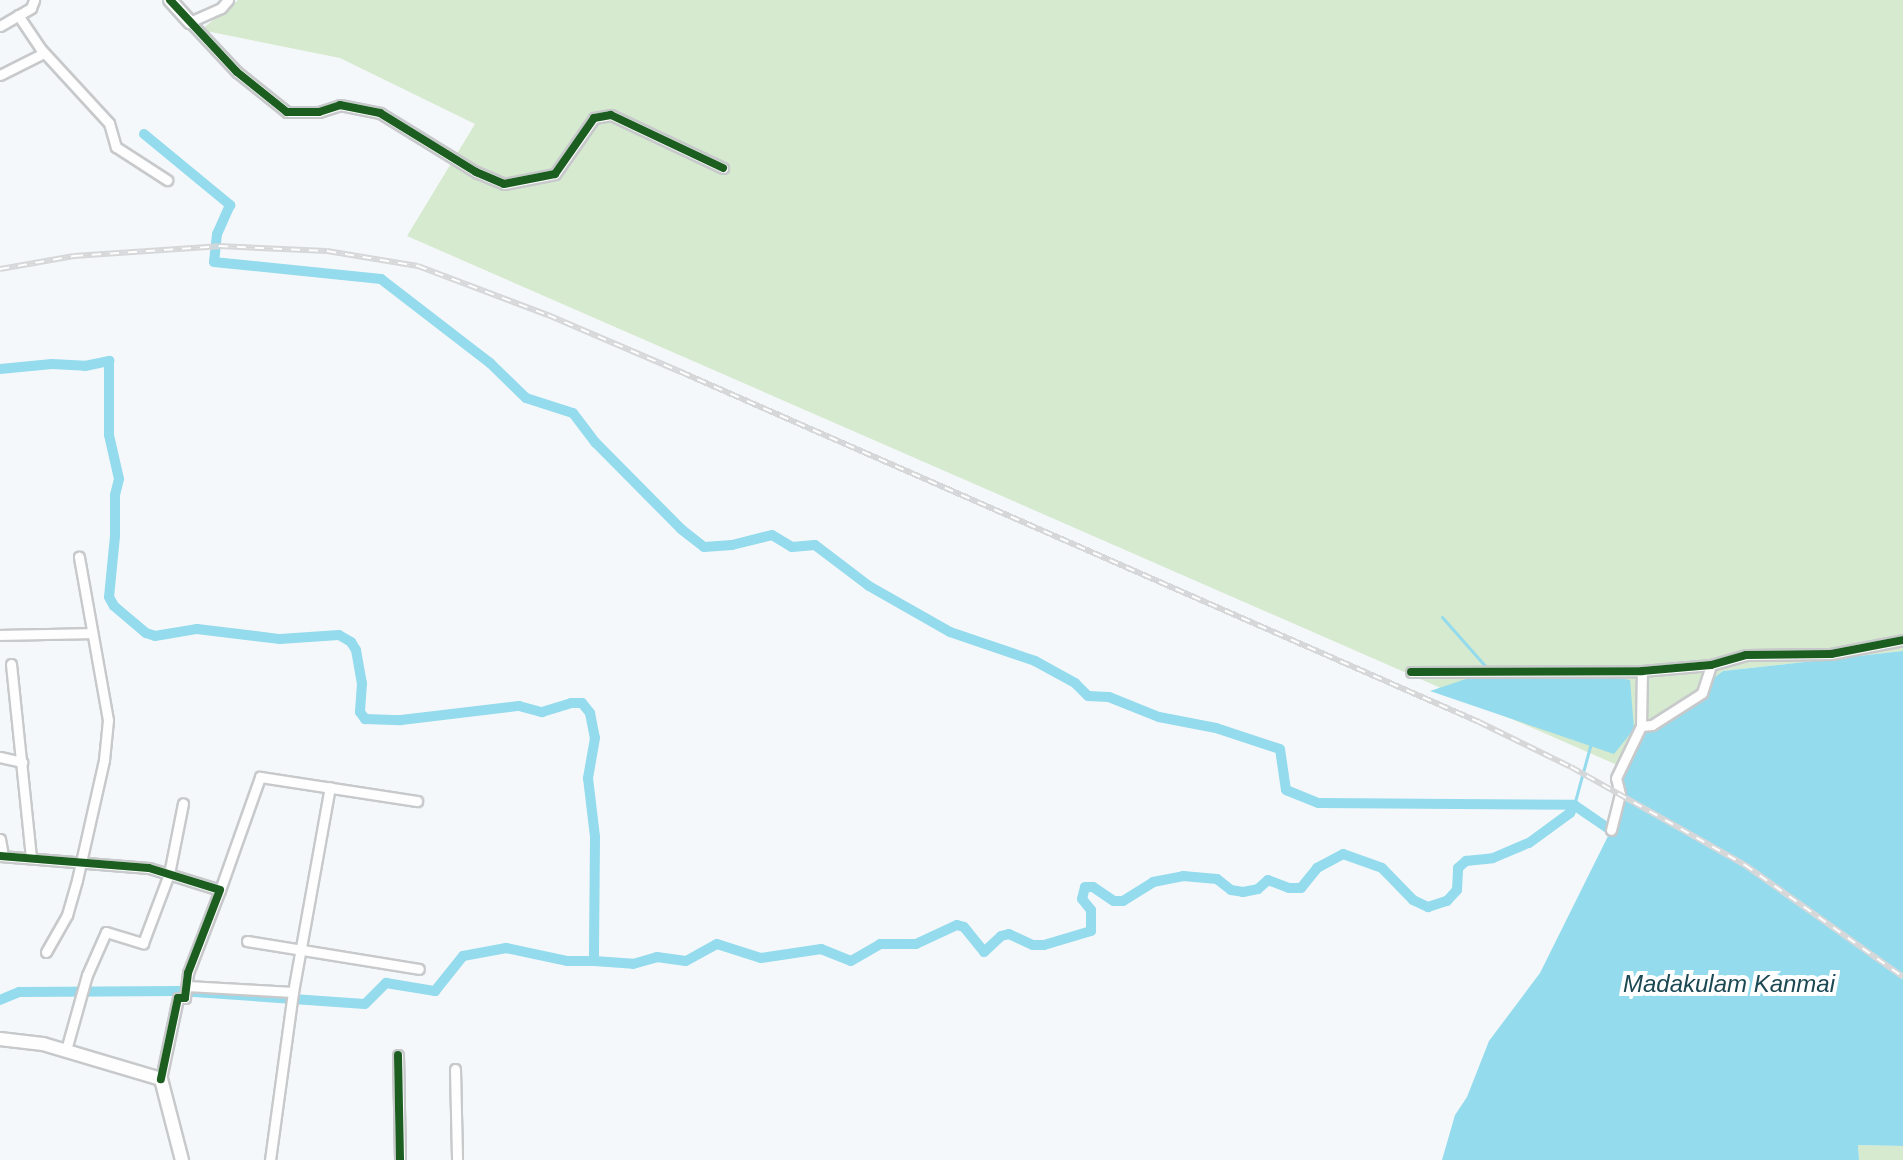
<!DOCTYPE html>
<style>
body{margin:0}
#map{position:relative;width:1903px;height:1160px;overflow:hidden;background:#f5f8fa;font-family:Helvetica,sans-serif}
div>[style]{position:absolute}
.green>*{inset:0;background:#d6eacf}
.water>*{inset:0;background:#93dbed}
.stream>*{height:3px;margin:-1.5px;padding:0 1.5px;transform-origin:1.5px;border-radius:1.5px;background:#93dbed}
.canal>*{height:10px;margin:-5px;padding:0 5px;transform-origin:5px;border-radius:5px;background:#93dbed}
.roads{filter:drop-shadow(2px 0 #c7c9cb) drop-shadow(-2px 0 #c7c9cb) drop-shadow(0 2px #c7c9cb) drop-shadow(0 -2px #c7c9cb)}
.street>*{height:9px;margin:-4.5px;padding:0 4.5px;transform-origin:4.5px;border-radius:4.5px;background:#fefefe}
.secondary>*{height:12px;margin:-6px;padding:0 6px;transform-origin:6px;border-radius:6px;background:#fefefe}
.rail>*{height:6px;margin-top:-3px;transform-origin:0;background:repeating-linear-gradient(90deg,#fff 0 9px,#d6d7d8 0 18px);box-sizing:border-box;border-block:2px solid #d6d7d8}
.cycleway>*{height:8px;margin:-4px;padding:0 4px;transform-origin:4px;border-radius:4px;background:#1b5e20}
span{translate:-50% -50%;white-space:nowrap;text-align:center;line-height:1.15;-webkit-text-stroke:8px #fff;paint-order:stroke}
.water-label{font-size:24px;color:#1b4853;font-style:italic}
</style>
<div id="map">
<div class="green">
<div style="clip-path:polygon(238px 0,1903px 0,1903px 651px,1723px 671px,1624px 768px,407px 236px,475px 124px,340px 58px,201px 30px)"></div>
<div style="clip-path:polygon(1858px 1145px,1903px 1146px,1903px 1160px,1859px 1160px)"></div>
</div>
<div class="water">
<div style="clip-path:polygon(1903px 651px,1903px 1146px,1858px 1145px,1859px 1160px,1442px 1160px,1455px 1115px,1467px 1097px,1489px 1041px,1540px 973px,1615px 822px,1624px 768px,1648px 730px,1723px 671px)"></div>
<div style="clip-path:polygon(1490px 671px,1599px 674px,1630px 680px,1634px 729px,1614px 754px,1430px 691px)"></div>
</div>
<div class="stream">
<div style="left:1442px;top:617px;width:68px;rotate:48.6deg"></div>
<div style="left:1574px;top:805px;width:64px;rotate:-74.7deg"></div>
</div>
<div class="canal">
<div style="left:144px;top:134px;width:112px;rotate:39.5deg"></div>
<div style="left:230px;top:205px;width:32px;rotate:114deg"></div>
<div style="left:217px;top:234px;width:28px;rotate:96deg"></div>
<div style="left:214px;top:262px;width:168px;rotate:5.8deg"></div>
<div style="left:381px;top:279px;width:138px;rotate:37.6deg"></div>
<div style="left:490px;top:363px;width:50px;rotate:44.2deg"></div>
<div style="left:526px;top:398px;width:49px;rotate:17.7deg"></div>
<div style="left:573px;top:413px;width:38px;rotate:53deg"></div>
<div style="left:596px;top:443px;width:121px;rotate:45.3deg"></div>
<div style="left:681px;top:529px;width:29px;rotate:38deg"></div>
<div style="left:704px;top:547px;width:28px;rotate:-4deg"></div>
<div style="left:732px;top:545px;width:41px;rotate:-14deg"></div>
<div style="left:772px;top:535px;width:23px;rotate:31deg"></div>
<div style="left:792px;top:547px;width:23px;rotate:-5deg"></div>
<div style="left:815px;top:545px;width:68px;rotate:37.2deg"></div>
<div style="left:869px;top:586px;width:93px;rotate:29.6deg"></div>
<div style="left:950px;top:632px;width:90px;rotate:18.8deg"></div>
<div style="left:1035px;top:661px;width:46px;rotate:28.8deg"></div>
<div style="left:1075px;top:683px;width:18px;rotate:45deg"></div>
<div style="left:1088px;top:696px;width:21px;rotate:3deg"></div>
<div style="left:1109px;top:697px;width:54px;rotate:21.8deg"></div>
<div style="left:1159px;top:717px;width:58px;rotate:10.9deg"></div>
<div style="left:1216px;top:728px;width:67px;rotate:18.2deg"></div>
<div style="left:1280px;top:749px;width:41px;rotate:81.7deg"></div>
<div style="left:1286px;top:790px;width:35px;rotate:22deg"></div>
<div style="left:1319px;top:803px;width:255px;rotate:0.4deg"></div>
<div style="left:0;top:369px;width:52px;rotate:-5.5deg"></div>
<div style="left:52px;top:364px;width:33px;rotate:3deg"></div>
<div style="left:85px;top:366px;width:25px;rotate:-12deg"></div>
<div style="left:109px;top:361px;width:74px;rotate:90deg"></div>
<div style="left:109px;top:435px;width:45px;rotate:77.2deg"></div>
<div style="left:119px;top:479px;width:16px;rotate:104deg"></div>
<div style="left:115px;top:495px;width:41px;rotate:90deg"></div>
<div style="left:115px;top:536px;width:61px;rotate:95.6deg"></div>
<div style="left:109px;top:597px;width:10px;rotate:61deg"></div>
<div style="left:114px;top:606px;width:42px;rotate:40.2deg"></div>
<div style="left:146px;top:633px;width:9px;rotate:18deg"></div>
<div style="left:155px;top:636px;width:43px;rotate:-9.5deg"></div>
<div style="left:197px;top:629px;width:84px;rotate:6.9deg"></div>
<div style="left:280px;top:639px;width:59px;rotate:-3.9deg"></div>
<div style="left:339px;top:635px;width:14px;rotate:30deg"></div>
<div style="left:351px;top:642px;width:9px;rotate:58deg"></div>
<div style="left:356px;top:650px;width:34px;rotate:80deg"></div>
<div style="left:362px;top:683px;width:29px;rotate:94deg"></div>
<div style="left:360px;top:712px;width:9px;rotate:54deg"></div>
<div style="left:365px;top:719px;width:36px;rotate:2deg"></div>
<div style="left:401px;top:720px;width:119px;rotate:-6.8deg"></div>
<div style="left:519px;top:706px;width:24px;rotate:15deg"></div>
<div style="left:542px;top:712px;width:30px;rotate:-17deg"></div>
<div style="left:571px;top:703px;width:11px"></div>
<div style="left:582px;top:703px;width:13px;rotate:51deg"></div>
<div style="left:590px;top:713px;width:25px;rotate:79deg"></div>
<div style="left:595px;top:738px;width:41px;rotate:99.9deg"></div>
<div style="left:588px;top:778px;width:59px;rotate:83.2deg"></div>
<div style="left:595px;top:837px;width:124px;rotate:90.5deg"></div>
<div style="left:594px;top:961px;width:39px;rotate:4deg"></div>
<div style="left:633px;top:964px;width:25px;rotate:-16deg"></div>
<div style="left:657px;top:957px;width:29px;rotate:8deg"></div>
<div style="left:686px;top:961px;width:35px;rotate:-29deg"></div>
<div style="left:717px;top:944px;width:46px;rotate:17.7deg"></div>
<div style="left:761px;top:958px;width:61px;rotate:-8.5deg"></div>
<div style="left:821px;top:949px;width:32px;rotate:22deg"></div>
<div style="left:851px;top:961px;width:34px;rotate:-30deg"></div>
<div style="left:880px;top:944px;width:36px"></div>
<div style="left:916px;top:944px;width:45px;rotate:-24.9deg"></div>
<div style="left:957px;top:925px;width:7px;rotate:16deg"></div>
<div style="left:964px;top:927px;width:32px;rotate:51deg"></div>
<div style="left:984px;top:952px;width:23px;rotate:-43deg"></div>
<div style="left:1001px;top:936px;width:8px;rotate:-14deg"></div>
<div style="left:1009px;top:934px;width:26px;rotate:25deg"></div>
<div style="left:1033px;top:945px;width:11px"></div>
<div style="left:1044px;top:945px;width:49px;rotate:-16.6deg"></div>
<div style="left:1091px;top:931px;width:21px;rotate:-90deg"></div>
<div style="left:1091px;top:910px;width:14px;rotate:-129deg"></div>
<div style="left:1082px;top:899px;width:12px;rotate:-76deg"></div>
<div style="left:1085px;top:887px;width:8px"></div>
<div style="left:1093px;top:887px;width:25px;rotate:34deg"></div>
<div style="left:1114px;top:901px;width:9px"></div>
<div style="left:1123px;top:901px;width:36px;rotate:-32deg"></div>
<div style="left:1153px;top:882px;width:31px;rotate:-11deg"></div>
<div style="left:1183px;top:876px;width:34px;rotate:5deg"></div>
<div style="left:1217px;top:879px;width:18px;rotate:38deg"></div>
<div style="left:1231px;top:890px;width:12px;rotate:9deg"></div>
<div style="left:1243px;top:892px;width:15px;rotate:-11deg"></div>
<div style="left:1258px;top:889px;width:13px;rotate:-42deg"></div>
<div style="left:1268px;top:880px;width:22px;rotate:21deg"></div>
<div style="left:1289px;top:888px;width:12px"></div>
<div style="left:1301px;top:888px;width:26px;rotate:-51deg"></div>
<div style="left:1317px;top:868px;width:30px;rotate:-28deg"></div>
<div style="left:1343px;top:854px;width:41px;rotate:19.7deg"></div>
<div style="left:1382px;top:868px;width:45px;rotate:45.9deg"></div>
<div style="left:1413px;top:900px;width:17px;rotate:25deg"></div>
<div style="left:1428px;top:907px;width:20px;rotate:-18deg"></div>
<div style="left:1447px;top:901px;width:15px;rotate:-48deg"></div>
<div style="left:1457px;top:890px;width:22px;rotate:-87deg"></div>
<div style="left:1458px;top:868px;width:11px;rotate:-41deg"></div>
<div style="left:1466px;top:861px;width:27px;rotate:-6deg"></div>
<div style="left:1493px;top:858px;width:39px;rotate:-23deg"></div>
<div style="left:1529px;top:843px;width:51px;rotate:-36.2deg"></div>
<div style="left:1570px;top:813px;width:9px;rotate:-63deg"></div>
<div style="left:1574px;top:805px;width:53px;rotate:34.3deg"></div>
<div style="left:0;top:1000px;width:21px;rotate:-23deg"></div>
<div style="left:19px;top:992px;width:161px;rotate:-0.4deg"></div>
<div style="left:180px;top:991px;width:185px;rotate:4deg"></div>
<div style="left:365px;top:1004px;width:30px;rotate:-45deg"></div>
<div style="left:386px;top:983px;width:50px;rotate:9.3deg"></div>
<div style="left:435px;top:991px;width:45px;rotate:-51.3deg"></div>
<div style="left:463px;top:956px;width:44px;rotate:-10.5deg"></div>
<div style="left:506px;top:948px;width:62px;rotate:12deg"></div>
<div style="left:567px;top:961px;width:27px"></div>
</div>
<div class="roads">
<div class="street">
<div style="left:228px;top:0;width:11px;rotate:131deg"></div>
<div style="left:221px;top:8px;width:34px;rotate:156deg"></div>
<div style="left:190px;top:22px;width:69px;rotate:46.8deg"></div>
<div style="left:237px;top:72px;width:64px;rotate:38.7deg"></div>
<div style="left:287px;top:112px;width:32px"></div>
<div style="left:319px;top:112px;width:22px;rotate:-18deg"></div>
<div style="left:340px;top:105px;width:41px;rotate:11.3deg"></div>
<div style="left:380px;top:113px;width:113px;rotate:31.6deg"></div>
<div style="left:476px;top:172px;width:30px;rotate:23deg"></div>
<div style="left:504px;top:184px;width:52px;rotate:-11.1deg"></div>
<div style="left:555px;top:174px;width:68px;rotate:-55.1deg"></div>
<div style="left:594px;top:118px;width:17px;rotate:-10deg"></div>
<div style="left:611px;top:115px;width:124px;rotate:25.3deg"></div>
<div style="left:18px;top:15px;width:40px;rotate:56deg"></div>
<div style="left:40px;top:48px;width:102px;rotate:47.4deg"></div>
<div style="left:109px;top:123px;width:25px;rotate:74deg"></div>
<div style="left:116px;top:147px;width:61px;rotate:32.9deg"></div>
<div style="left:0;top:26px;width:36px;rotate:-30deg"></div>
<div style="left:31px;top:8px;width:9px;rotate:-69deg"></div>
<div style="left:0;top:75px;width:49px;rotate:-26.6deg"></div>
<div style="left:0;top:635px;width:92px;rotate:-1.2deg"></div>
<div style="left:11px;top:664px;width:195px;rotate:84.1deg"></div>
<div style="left:1411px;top:672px;width:231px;rotate:-0.2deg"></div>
<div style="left:1642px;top:671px;width:69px;rotate:-5deg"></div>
<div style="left:1711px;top:665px;width:36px;rotate:-16deg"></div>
<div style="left:1746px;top:655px;width:85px;rotate:-0.7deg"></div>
<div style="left:1831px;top:654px;width:73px;rotate:-11deg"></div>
<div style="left:1641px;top:726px;width:11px;rotate:-5deg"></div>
<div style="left:1652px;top:725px;width:59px;rotate:-32.6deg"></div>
<div style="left:1702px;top:693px;width:29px;rotate:-72deg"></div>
<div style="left:0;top:757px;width:23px;rotate:13deg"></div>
<div style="left:1611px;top:830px;width:37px;rotate:-76deg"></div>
<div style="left:1620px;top:794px;width:16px;rotate:-104deg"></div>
<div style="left:1616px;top:778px;width:58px;rotate:-64.3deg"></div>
<div style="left:1641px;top:726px;width:55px;rotate:-89deg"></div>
<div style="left:0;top:839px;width:17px;rotate:80deg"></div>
<div style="left:0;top:856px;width:149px;rotate:4.6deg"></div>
<div style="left:149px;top:868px;width:74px;rotate:17.2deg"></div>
<div style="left:220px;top:890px;width:89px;rotate:111.1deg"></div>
<div style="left:188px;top:973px;width:25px;rotate:97deg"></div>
<div style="left:185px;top:998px;width:7px;rotate:180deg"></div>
<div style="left:178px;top:998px;width:83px;rotate:101.9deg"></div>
<div style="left:220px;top:890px;width:120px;rotate:-70.5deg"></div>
<div style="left:260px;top:777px;width:159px;rotate:8.7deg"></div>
<div style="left:247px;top:941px;width:174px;rotate:9.2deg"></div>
<div style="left:46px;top:952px;width:43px;rotate:-60.4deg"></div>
<div style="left:67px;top:915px;width:36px;rotate:-74deg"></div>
<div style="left:77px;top:880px;width:123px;rotate:-77.3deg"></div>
<div style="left:104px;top:760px;width:40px;rotate:-84.3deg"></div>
<div style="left:108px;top:720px;width:166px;rotate:-100.1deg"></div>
<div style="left:187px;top:986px;width:106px;rotate:3.2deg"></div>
<div style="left:293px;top:992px;width:208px;rotate:-79.8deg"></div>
<div style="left:66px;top:1050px;width:78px;rotate:-74.4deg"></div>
<div style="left:87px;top:975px;width:47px;rotate:-66.2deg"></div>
<div style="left:106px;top:932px;width:39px;rotate:17deg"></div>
<div style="left:143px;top:943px;width:74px;rotate:-69.4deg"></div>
<div style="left:169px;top:874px;width:72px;rotate:-78.8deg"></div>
<div style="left:398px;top:1055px;width:105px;rotate:88.9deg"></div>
<div style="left:455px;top:1069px;width:91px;rotate:88.7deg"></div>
<div style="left:270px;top:1160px;width:170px;rotate:-82.2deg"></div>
</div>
<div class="secondary">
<div style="left:170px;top:0;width:30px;rotate:48deg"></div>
<div style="left:0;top:1039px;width:43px;rotate:6.6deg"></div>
<div style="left:43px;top:1044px;width:123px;rotate:16.5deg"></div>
<div style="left:161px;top:1079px;width:84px;rotate:75.5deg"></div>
</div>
</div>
<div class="rail">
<div style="left:0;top:269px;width:75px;rotate:-10deg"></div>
<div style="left:74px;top:256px;width:145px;rotate:-3.9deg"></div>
<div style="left:219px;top:246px;width:108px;rotate:2.7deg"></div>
<div style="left:327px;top:251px;width:92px;rotate:9.4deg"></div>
<div style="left:418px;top:266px;width:139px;rotate:20.7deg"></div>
<div style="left:548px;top:315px;width:145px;rotate:23.2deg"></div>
<div style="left:681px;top:372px;width:871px;rotate:23.68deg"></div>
<div style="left:1479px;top:722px;width:102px;rotate:26.1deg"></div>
<div style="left:1571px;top:767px;width:200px;rotate:29.4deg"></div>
<div style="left:1745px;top:865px;width:194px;rotate:35.3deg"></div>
</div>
<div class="cycleway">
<div style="left:170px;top:0;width:98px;rotate:47.1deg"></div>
<div style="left:237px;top:72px;width:64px;rotate:38.7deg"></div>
<div style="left:287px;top:112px;width:32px"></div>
<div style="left:319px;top:112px;width:22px;rotate:-18deg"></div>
<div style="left:340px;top:105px;width:41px;rotate:11.3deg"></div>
<div style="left:380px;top:113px;width:113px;rotate:31.6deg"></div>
<div style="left:476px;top:172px;width:30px;rotate:23deg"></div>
<div style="left:504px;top:184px;width:52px;rotate:-11.1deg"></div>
<div style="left:555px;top:174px;width:68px;rotate:-55.1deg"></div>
<div style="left:594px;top:118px;width:17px;rotate:-10deg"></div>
<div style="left:611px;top:115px;width:124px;rotate:25.3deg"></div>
<div style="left:1411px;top:672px;width:231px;rotate:-0.2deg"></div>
<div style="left:1642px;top:671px;width:69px;rotate:-5deg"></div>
<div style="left:1711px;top:665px;width:36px;rotate:-16deg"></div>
<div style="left:1746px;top:655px;width:85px;rotate:-0.7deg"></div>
<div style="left:1831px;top:654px;width:73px;rotate:-11deg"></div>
<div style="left:0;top:856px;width:149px;rotate:4.6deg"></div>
<div style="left:149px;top:868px;width:74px;rotate:17.2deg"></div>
<div style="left:220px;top:890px;width:89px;rotate:111.1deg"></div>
<div style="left:188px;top:973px;width:25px;rotate:97deg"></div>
<div style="left:185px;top:998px;width:7px;rotate:180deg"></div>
<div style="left:178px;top:998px;width:83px;rotate:101.9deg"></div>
<div style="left:398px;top:1055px;width:105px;rotate:88.9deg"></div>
</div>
<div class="water-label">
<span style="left:1729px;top:984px">Madakulam Kanmai</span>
</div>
</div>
